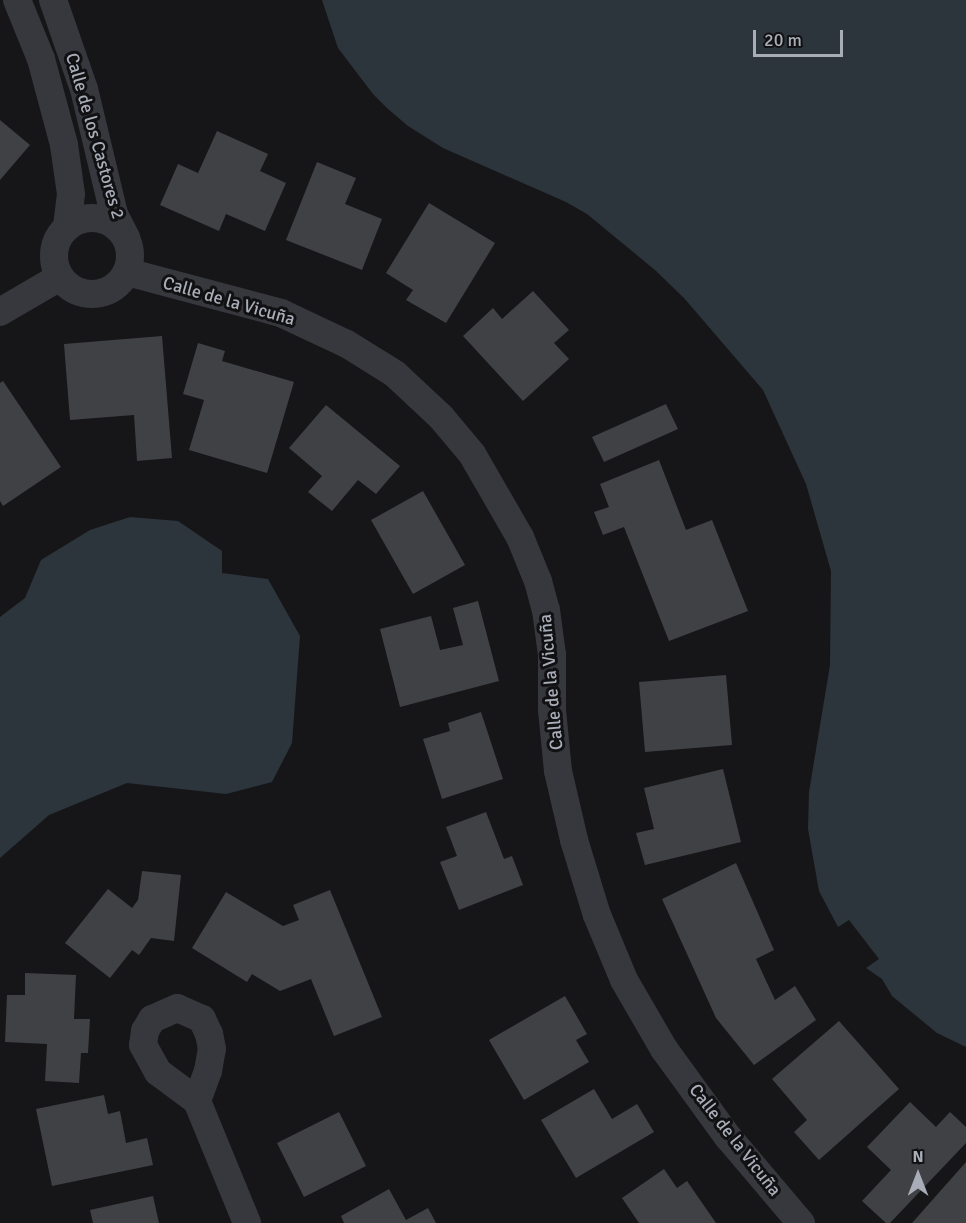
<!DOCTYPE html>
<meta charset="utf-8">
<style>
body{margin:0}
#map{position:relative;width:966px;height:1223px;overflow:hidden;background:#161618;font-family:Signika,sans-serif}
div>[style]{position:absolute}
.water>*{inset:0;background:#2c353c}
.building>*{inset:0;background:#404145}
.minor>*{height:28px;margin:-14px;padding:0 14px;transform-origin:14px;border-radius:14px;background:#37383d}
.minor>.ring{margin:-14px;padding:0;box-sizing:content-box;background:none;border:28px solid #37383d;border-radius:50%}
span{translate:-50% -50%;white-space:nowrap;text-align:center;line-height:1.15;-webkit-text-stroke:6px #111113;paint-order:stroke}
.street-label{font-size:18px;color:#a8adb8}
.north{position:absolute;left:888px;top:1145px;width:60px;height:60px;-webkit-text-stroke:4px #111113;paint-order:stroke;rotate:0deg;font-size:16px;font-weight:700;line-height:24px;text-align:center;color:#a8adb8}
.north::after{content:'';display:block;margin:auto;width:21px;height:27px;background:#a8adb8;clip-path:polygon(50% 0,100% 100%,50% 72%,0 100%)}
.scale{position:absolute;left:753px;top:30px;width:90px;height:27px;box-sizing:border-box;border:3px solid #a8adb8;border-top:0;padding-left:8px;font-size:18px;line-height:21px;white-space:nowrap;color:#a8adb8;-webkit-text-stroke:4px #111113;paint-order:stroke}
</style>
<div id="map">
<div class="water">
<div style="clip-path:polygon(322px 0,966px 0,966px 1047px,937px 1033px,892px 996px,882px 979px,866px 968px,879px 959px,849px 920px,838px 927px,819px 891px,808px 829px,809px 792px,830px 665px,831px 571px,806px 484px,763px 390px,684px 298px,655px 270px,587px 214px,566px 202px,443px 148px,408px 126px,387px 108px,373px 94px,338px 48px)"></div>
<div style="clip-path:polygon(130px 517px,178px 521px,222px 551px,222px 573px,268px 579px,300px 636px,292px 743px,272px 782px,226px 794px,127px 783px,49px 815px,0 858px,0 617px,25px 598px,41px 560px,90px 530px)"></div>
</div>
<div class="building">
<div style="clip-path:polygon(0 120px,30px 145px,0 180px)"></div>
<div style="clip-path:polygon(217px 131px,268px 154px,260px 171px,286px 183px,265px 231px,226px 214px,219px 231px,160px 205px,178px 164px,198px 173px)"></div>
<div style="clip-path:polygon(317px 162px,356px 178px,345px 204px,382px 219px,362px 270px,286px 240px)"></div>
<div style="clip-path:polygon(429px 203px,495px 243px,446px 323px,406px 300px,413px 290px,386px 273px)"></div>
<div style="clip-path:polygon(533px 291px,569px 330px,554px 343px,569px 359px,523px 401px,463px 336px,493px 308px,502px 319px)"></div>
<div style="clip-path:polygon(162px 336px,172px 458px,137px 461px,134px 415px,70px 420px,64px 344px)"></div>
<div style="clip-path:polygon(198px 343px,225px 351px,222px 361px,294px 382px,267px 473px,189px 450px,204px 400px,183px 394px)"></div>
<div style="clip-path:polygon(3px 381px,61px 467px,3px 506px,0 501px,0 383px)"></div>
<div style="clip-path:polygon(666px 404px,678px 429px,604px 462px,592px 437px)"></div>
<div style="clip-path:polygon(326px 405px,400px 466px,376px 494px,358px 480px,332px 511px,308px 492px,322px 476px,289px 448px)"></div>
<div style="clip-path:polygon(659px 460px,686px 530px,712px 520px,748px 611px,669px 641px,624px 527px,603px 535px,594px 512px,609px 507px,600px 484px)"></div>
<div style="clip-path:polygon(423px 491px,465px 565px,413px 594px,371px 520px)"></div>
<div style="clip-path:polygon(478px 601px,499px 681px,400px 707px,380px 629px,431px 616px,440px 650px,463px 645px,453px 608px)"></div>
<div style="clip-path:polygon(726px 675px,732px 745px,645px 752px,639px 682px)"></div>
<div style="clip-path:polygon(481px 712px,503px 779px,442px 799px,423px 739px,450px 731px,448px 723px)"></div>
<div style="clip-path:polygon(723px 769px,741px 842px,645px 865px,636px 833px,654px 829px,644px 788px)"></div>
<div style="clip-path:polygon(486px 812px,504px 859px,512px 856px,523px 885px,459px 910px,440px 862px,457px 856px,446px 827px)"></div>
<div style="clip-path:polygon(736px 863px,774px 950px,756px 959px,775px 1000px,795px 986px,816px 1020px,754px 1065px,716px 1018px,662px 899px)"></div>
<div style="clip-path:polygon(142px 871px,181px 875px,174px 941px,151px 938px,139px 955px,132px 950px,110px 978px,65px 943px,108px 889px,132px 908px,138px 900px)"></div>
<div style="clip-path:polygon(330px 890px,382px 1017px,334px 1036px,311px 979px,280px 991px,252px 974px,247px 982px,192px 948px,226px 892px,283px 926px,299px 920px,293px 905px)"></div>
<div style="clip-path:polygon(25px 973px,76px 975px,74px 1019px,90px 1019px,88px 1053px,81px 1053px,79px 1083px,45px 1081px,47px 1044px,5px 1042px,7px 995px,25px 995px)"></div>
<div style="clip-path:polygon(565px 996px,587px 1034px,576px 1040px,589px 1062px,524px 1100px,489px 1040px)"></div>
<div style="clip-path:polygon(839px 1021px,899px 1089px,819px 1160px,794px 1132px,807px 1120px,772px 1079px)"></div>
<div style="clip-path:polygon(594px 1089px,612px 1119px,637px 1104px,654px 1132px,576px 1178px,541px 1120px)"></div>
<div style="clip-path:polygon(104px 1095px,108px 1114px,120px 1111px,126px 1143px,147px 1138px,153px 1165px,52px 1186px,36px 1109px)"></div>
<div style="clip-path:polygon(910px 1102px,936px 1127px,950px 1112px,966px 1127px,966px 1143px,890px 1223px,886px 1223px,862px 1201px,891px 1170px,867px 1147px)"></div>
<div style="clip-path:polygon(339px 1112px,366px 1166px,304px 1197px,277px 1143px)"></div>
<div style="clip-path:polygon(966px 1162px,966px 1223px,912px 1223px)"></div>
<div style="clip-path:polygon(664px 1169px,677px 1188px,687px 1181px,716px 1223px,639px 1223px,622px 1198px)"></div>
<div style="clip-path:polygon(389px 1189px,406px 1220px,428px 1208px,436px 1223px,344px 1223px,341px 1216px)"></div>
<div style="clip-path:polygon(153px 1196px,159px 1223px,93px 1223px,90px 1210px)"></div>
</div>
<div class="minor">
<div style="left:17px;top:0;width:64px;rotate:67.9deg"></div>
<div style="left:41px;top:59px;width:89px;rotate:75deg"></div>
<div style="left:64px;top:145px;width:49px;rotate:81.9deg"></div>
<div style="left:71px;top:194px;width:33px;rotate:97deg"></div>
<div style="left:53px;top:0;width:94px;rotate:70.8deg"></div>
<div style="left:84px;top:89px;width:129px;rotate:76.5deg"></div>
<div style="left:114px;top:214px;width:27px;rotate:63deg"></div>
<div class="ring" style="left:54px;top:218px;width:48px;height:48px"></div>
<div style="left:127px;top:272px;width:159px;rotate:14.9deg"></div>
<div style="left:281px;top:313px;width:73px;rotate:25.2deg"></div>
<div style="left:347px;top:344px;width:57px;rotate:32deg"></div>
<div style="left:395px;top:374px;width:63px;rotate:43.1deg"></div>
<div style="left:441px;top:417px;width:48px;rotate:50deg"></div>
<div style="left:472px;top:454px;width:96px;rotate:60deg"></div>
<div style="left:520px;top:537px;width:48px;rotate:67.8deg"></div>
<div style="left:538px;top:581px;width:30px;rotate:75deg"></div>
<div style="left:546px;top:610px;width:45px;rotate:82.4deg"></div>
<div style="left:552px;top:655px;width:55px;rotate:90deg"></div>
<div style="left:552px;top:710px;width:61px;rotate:84.4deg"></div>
<div style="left:558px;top:771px;width:71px;rotate:76.9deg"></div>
<div style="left:574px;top:840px;width:78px;rotate:73deg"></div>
<div style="left:597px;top:915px;width:70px;rotate:67.4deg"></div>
<div style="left:624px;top:980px;width:80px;rotate:59.9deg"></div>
<div style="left:664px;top:1049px;width:109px;rotate:54deg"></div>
<div style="left:728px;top:1137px;width:113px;rotate:49.7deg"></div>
<div style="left:0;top:312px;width:69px;rotate:-30.3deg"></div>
<div style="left:197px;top:1101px;width:32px;rotate:-70deg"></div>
<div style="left:208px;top:1071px;width:22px;rotate:-80deg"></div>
<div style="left:212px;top:1049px;width:15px;rotate:-101deg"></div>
<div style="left:209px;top:1034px;width:17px;rotate:-115deg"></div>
<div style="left:202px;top:1019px;width:27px;rotate:-156deg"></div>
<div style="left:177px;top:1008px;width:27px;rotate:156deg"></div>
<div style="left:152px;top:1019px;width:14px;rotate:120deg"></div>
<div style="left:145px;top:1031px;width:14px;rotate:98deg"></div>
<div style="left:143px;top:1045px;width:31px;rotate:61deg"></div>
<div style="left:158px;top:1072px;width:49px;rotate:36.6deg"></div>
<div style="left:197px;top:1101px;width:132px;rotate:67.7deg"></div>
</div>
<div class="street-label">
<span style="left:95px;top:136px;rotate:74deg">Calle de los Castores 2</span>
<span style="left:229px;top:301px;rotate:16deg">Calle de la Vicuña</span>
<span style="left:551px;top:682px;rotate:-95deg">Calle de la Vicuña</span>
<span style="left:735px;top:1140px;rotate:52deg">Calle de la Vicuña</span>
</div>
<div class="north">N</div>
<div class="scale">20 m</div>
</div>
